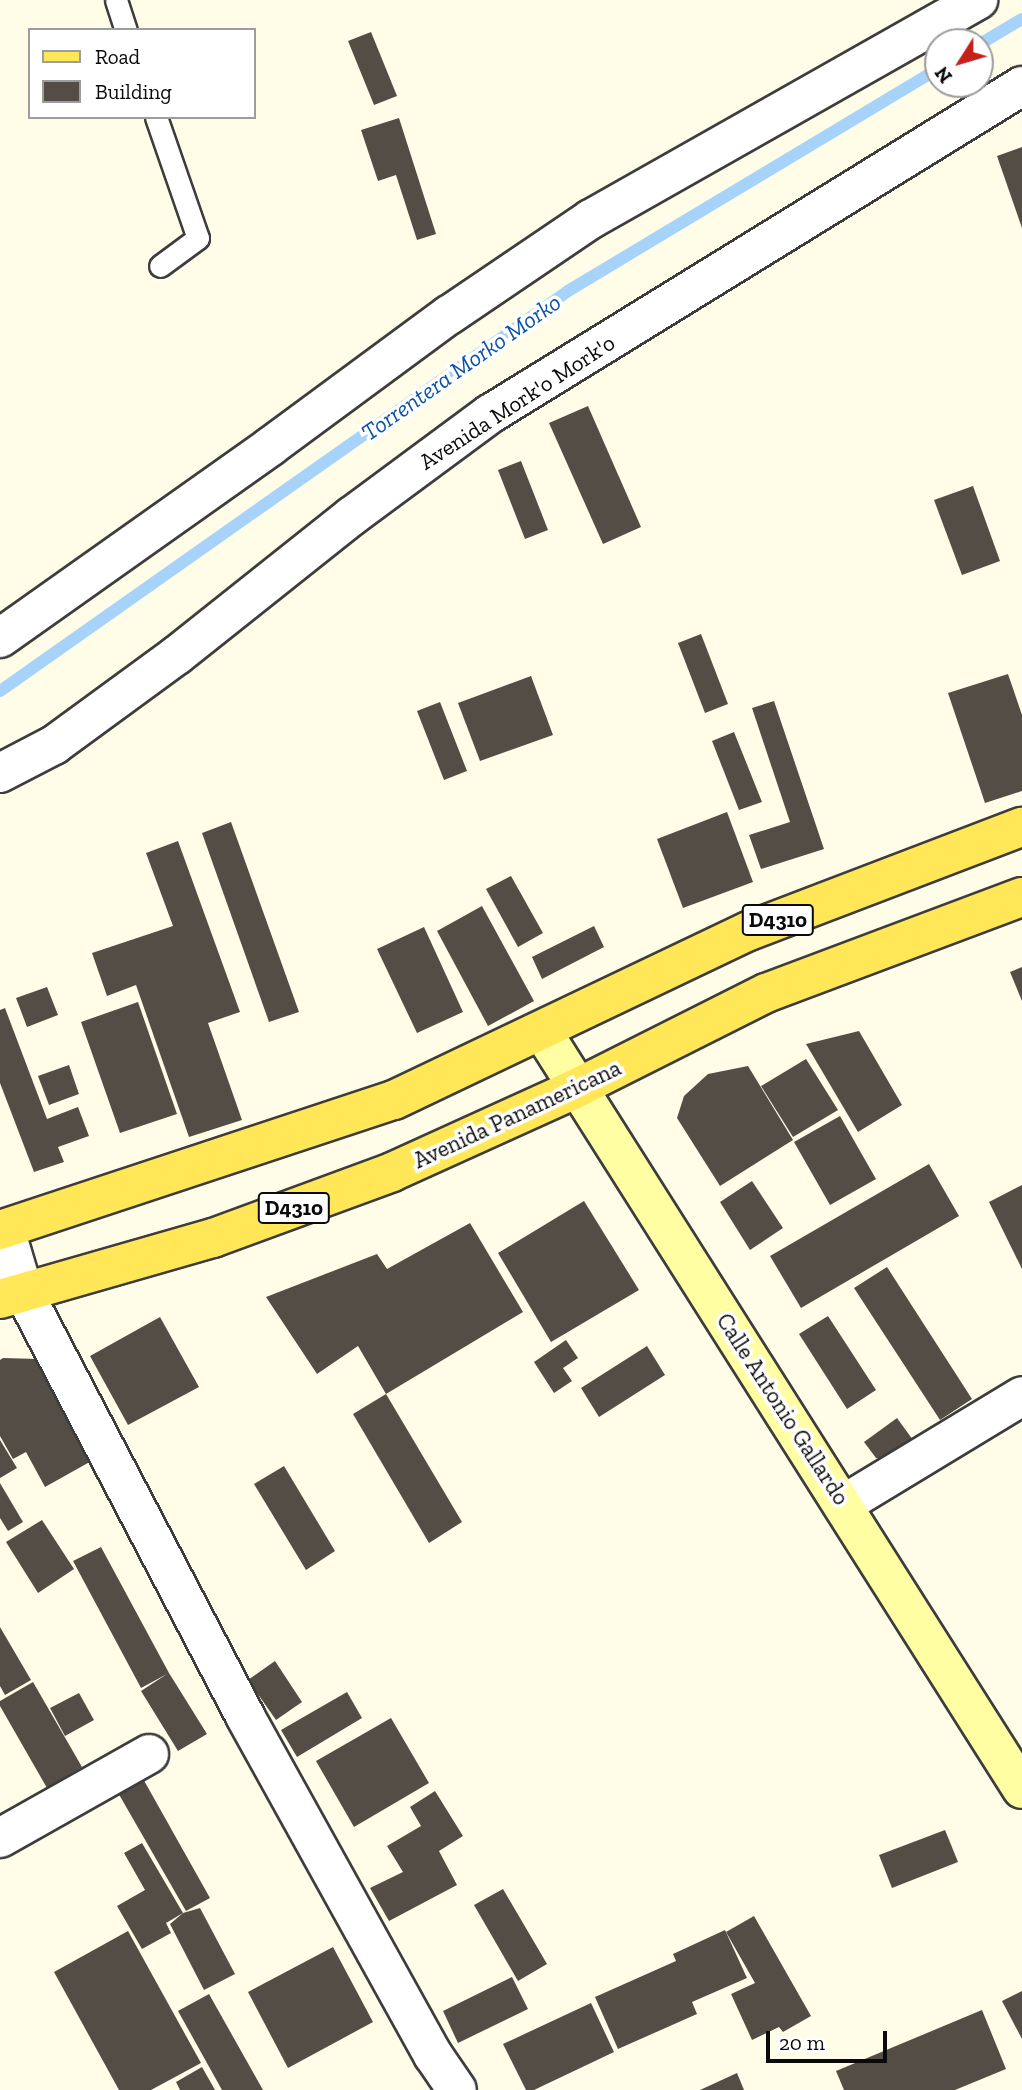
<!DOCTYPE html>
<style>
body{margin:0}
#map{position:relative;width:1022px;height:2090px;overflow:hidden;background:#fffde8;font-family:"Zilla Slab",serif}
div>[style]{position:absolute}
.stream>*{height:12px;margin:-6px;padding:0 6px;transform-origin:6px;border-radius:6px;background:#a7d3fb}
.building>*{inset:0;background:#544d46}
.roads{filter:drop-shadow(2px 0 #3d3d3d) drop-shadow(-2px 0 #3d3d3d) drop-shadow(0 2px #3d3d3d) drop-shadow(0 -2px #3d3d3d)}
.service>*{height:21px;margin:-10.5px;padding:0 10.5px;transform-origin:10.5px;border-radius:10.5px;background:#fff}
.minor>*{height:38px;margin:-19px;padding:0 19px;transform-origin:19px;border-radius:19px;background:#fff}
.secondary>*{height:38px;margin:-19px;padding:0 19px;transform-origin:19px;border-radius:19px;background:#fffea3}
.primary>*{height:38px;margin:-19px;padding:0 19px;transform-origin:19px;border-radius:19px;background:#ffe758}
span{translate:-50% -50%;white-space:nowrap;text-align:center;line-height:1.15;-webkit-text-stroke:7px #fff;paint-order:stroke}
.shield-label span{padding:2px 5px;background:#fff;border:2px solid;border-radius:5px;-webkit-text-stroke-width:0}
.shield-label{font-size:21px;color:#0a0a0a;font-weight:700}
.street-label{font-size:23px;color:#0a0a0a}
.water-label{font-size:24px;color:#0b52a5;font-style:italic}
.legend{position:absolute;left:28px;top:28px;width:228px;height:91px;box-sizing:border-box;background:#fff;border:2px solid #9d9d9d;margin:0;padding:9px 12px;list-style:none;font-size:21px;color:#0a0a0a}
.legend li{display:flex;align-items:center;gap:14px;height:35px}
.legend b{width:35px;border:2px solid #9d9d9d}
.north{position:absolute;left:924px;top:28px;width:70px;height:70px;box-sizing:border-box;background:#fff;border:2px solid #9d9d9d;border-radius:50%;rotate:233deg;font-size:19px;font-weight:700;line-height:28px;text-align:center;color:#0a0a0a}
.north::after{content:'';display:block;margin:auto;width:24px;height:32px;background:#c52118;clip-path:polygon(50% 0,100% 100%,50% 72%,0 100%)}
.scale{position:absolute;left:766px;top:2031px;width:121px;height:32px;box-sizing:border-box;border:4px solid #0a0a0a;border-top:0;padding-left:9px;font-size:21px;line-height:24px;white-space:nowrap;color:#0a0a0a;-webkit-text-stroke:5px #fff;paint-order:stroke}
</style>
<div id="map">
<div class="stream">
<div style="left:980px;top:44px;width:49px;rotate:-30.8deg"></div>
<div style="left:0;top:691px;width:695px;rotate:-35.15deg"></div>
<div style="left:568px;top:291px;width:431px;rotate:-31deg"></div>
</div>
<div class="building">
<div style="clip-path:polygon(371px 32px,397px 96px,374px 105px,348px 41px)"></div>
<div style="clip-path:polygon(399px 118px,436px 234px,417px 240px,396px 175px,378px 181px,361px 130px)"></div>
<div style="clip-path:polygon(1022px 147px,1022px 228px,997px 156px)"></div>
<div style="clip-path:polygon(588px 406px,641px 527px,603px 544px,549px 423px)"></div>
<div style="clip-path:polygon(521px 461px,548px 530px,525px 539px,498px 470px)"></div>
<div style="clip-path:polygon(973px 486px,1000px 561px,962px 575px,934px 500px)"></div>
<div style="clip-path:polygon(701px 634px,728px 704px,705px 713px,678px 643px)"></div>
<div style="clip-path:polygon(1008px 674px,1022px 715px,1022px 791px,985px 803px,948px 693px)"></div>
<div style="clip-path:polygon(531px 676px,553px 735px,480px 761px,458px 703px)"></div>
<div style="clip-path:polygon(774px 701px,824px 849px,761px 869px,749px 835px,790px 822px,752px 708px)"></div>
<div style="clip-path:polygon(440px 702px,467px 771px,444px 780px,417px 711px)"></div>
<div style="clip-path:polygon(734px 732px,762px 802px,739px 810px,712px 741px)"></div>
<div style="clip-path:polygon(727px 812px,753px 882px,683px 908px,657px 839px)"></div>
<div style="clip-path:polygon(231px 822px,299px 1012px,269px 1022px,202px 833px)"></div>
<div style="clip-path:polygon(178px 841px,240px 1012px,208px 1023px,242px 1120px,189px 1137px,136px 985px,107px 996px,92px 953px,173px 926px,146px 853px)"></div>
<div style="clip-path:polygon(511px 876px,543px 933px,518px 947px,486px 889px)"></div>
<div style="clip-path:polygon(482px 906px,534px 1001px,488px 1026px,437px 931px)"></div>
<div style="clip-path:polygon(594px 926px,604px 947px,542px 979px,532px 957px)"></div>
<div style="clip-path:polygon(424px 927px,463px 1012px,417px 1033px,377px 949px)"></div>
<div style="clip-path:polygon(1022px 967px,1022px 1001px,1010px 972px)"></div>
<div style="clip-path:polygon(47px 987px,58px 1015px,27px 1027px,16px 998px)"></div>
<div style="clip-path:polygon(138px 1002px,177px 1114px,120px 1133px,81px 1022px)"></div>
<div style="clip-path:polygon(5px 1008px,47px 1119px,78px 1107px,89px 1136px,58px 1147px,64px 1162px,34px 1172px,0 1083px,0 1010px)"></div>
<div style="clip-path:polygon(859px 1031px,902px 1105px,858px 1132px,806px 1044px)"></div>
<div style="clip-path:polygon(806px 1059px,838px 1110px,793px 1137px,761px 1086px)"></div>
<div style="clip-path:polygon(69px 1065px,79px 1094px,49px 1105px,38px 1076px)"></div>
<div style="clip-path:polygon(748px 1066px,793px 1140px,720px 1186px,677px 1118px,684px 1096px,708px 1074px)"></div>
<div style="clip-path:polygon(840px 1116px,876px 1179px,830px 1205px,794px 1142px)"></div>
<div style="clip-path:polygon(929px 1164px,959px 1216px,801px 1308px,770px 1256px)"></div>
<div style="clip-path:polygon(752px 1181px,783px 1228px,750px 1250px,720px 1202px)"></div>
<div style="clip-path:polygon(1022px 1185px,1022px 1269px,989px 1202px)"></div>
<div style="clip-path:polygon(584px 1201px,639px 1290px,551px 1342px,498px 1253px)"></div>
<div style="clip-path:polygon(470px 1223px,523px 1312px,386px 1394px,358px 1346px,317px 1374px,266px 1297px,377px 1254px,387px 1269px)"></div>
<div style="clip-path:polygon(887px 1267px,972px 1399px,940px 1420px,854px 1288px)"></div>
<div style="clip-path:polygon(828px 1316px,876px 1390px,847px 1409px,799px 1334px)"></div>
<div style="clip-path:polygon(160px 1317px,199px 1387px,128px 1425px,90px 1356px)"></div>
<div style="clip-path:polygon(566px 1340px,578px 1358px,563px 1368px,572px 1381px,554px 1393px,534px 1362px)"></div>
<div style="clip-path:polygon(647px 1346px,665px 1375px,599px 1417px,581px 1388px)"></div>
<div style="clip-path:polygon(3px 1358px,38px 1359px,95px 1459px,45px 1487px,26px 1452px,13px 1459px,0 1436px,0 1360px)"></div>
<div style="clip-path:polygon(386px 1394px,462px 1522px,429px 1543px,353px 1414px)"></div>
<div style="clip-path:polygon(897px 1418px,913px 1440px,888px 1460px,876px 1458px,864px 1442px)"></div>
<div style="clip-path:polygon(0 1440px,17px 1468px,0 1478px)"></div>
<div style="clip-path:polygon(284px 1466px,335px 1551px,306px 1570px,254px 1484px)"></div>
<div style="clip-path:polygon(0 1483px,23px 1522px,8px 1531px,0 1518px)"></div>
<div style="clip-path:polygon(42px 1520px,74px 1569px,38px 1593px,6px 1542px)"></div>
<div style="clip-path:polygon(101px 1547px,169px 1673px,207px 1734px,178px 1751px,141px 1691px,167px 1674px,141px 1688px,73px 1561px)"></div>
<div style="clip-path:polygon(0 1627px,31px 1680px,5px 1695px,0 1686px)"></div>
<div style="clip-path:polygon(275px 1661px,302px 1702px,276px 1720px,248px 1680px)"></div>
<div style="clip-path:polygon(33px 1682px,82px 1767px,47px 1788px,0 1706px,0 1701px)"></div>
<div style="clip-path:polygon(347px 1692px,362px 1718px,297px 1757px,281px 1730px)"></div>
<div style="clip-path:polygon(79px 1693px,94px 1720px,65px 1736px,50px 1708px)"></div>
<div style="clip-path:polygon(391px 1718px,429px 1783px,354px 1827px,316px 1761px)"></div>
<div style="clip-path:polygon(142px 1777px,210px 1898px,186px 1911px,117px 1791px)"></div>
<div style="clip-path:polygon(435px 1791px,463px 1836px,439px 1851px,457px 1885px,389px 1921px,370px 1888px,403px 1872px,387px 1846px,421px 1826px,410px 1807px)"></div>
<div style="clip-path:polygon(945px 1830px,958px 1862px,892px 1888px,879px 1855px)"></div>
<div style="clip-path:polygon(142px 1843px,183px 1913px,166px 1923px,171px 1933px,142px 1949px,117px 1906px,145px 1890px,124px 1853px)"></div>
<div style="clip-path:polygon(503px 1889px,547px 1964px,518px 1981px,474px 1905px)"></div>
<div style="clip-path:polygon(200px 1908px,235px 1974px,204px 1990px,170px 1924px,183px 1913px)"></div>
<div style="clip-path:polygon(754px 1916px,811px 2016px,783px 2032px,779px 2027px,752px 2040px,731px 1994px,755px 1983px,726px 1932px)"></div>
<div style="clip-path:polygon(725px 1930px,747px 1978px,692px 2002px,697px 2014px,618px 2049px,595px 1997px,676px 1961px,673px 1954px)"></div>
<div style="clip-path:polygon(128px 1931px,201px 2063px,151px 2090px,119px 2090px,54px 1972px)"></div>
<div style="clip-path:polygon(333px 1947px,373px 2022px,288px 2068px,248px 1992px)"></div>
<div style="clip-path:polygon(512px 1977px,528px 2009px,458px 2043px,443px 2011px)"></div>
<div style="clip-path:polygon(1022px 1991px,1022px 2039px,1002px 2001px)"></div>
<div style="clip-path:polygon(209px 1994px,263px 2090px,222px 2090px,178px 2011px)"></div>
<div style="clip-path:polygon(591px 2003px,614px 2052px,534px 2090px,526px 2090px,503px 2044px)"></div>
<div style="clip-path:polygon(982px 2010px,1006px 2069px,955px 2090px,844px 2090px,836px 2071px)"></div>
<div style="clip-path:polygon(202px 2067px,215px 2090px,180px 2090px,176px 2082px)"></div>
<div style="clip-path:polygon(737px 2073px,744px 2090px,700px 2090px)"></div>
</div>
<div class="roads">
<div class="service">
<div style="left:116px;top:0;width:32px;rotate:72deg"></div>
<div style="left:156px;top:117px;width:128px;rotate:70.9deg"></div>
<div style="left:198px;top:238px;width:47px;rotate:143.6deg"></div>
</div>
<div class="minor">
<div style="left:0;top:638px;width:332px;rotate:-35.3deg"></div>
<div style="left:271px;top:446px;width:221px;rotate:-36.4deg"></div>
<div style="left:449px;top:315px;width:171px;rotate:-34.1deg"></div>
<div style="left:591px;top:219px;width:445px;rotate:-29.5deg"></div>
<div style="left:0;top:773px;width:61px;rotate:-27.4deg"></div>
<div style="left:54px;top:745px;width:152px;rotate:-36.2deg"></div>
<div style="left:177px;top:655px;width:223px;rotate:-38.5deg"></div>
<div style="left:352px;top:516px;width:172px;rotate:-36.5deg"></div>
<div style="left:490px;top:414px;width:625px;rotate:-31.66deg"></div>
<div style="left:5px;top:1229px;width:67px;rotate:73.5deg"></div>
<div style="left:24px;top:1293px;width:477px;rotate:62.4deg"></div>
<div style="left:245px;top:1716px;width:388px;rotate:61deg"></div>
<div style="left:433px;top:2055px;width:42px;rotate:55.6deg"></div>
<div style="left:844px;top:1504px;width:208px;rotate:-31.2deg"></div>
<div style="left:0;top:1838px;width:171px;rotate:-29.4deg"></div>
</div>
<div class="secondary">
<div style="left:542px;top:1031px;width:897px;rotate:57.66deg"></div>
</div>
<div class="primary">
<div style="left:0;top:1230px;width:415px;rotate:-18.3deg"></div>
<div style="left:394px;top:1100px;width:393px;rotate:-25.5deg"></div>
<div style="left:749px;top:931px;width:292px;rotate:-20.9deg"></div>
<div style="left:0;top:1299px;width:222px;rotate:-16deg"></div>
<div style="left:213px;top:1238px;width:191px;rotate:-20.2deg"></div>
<div style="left:392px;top:1172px;width:203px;rotate:-24.4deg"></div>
<div style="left:577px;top:1088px;width:212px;rotate:-26.7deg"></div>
<div style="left:766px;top:993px;width:273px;rotate:-20.6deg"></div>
</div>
</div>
<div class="shield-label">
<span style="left:778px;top:920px">D4310</span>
<span style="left:294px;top:1208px">D4310</span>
</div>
<div class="street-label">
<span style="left:517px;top:402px;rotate:-33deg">Avenida Mork'o Mork'o</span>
<span style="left:517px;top:1114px;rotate:-25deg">Avenida Panamericana</span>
<span style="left:783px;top:1409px;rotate:57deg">Calle Antonio Gallardo</span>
</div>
<div class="water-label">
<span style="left:461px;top:367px;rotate:-35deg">Torrentera Morko Morko</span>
</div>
<ul class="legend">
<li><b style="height:9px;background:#ffe758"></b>Road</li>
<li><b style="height:19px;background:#544d46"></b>Building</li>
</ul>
<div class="north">N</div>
<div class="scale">20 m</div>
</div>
